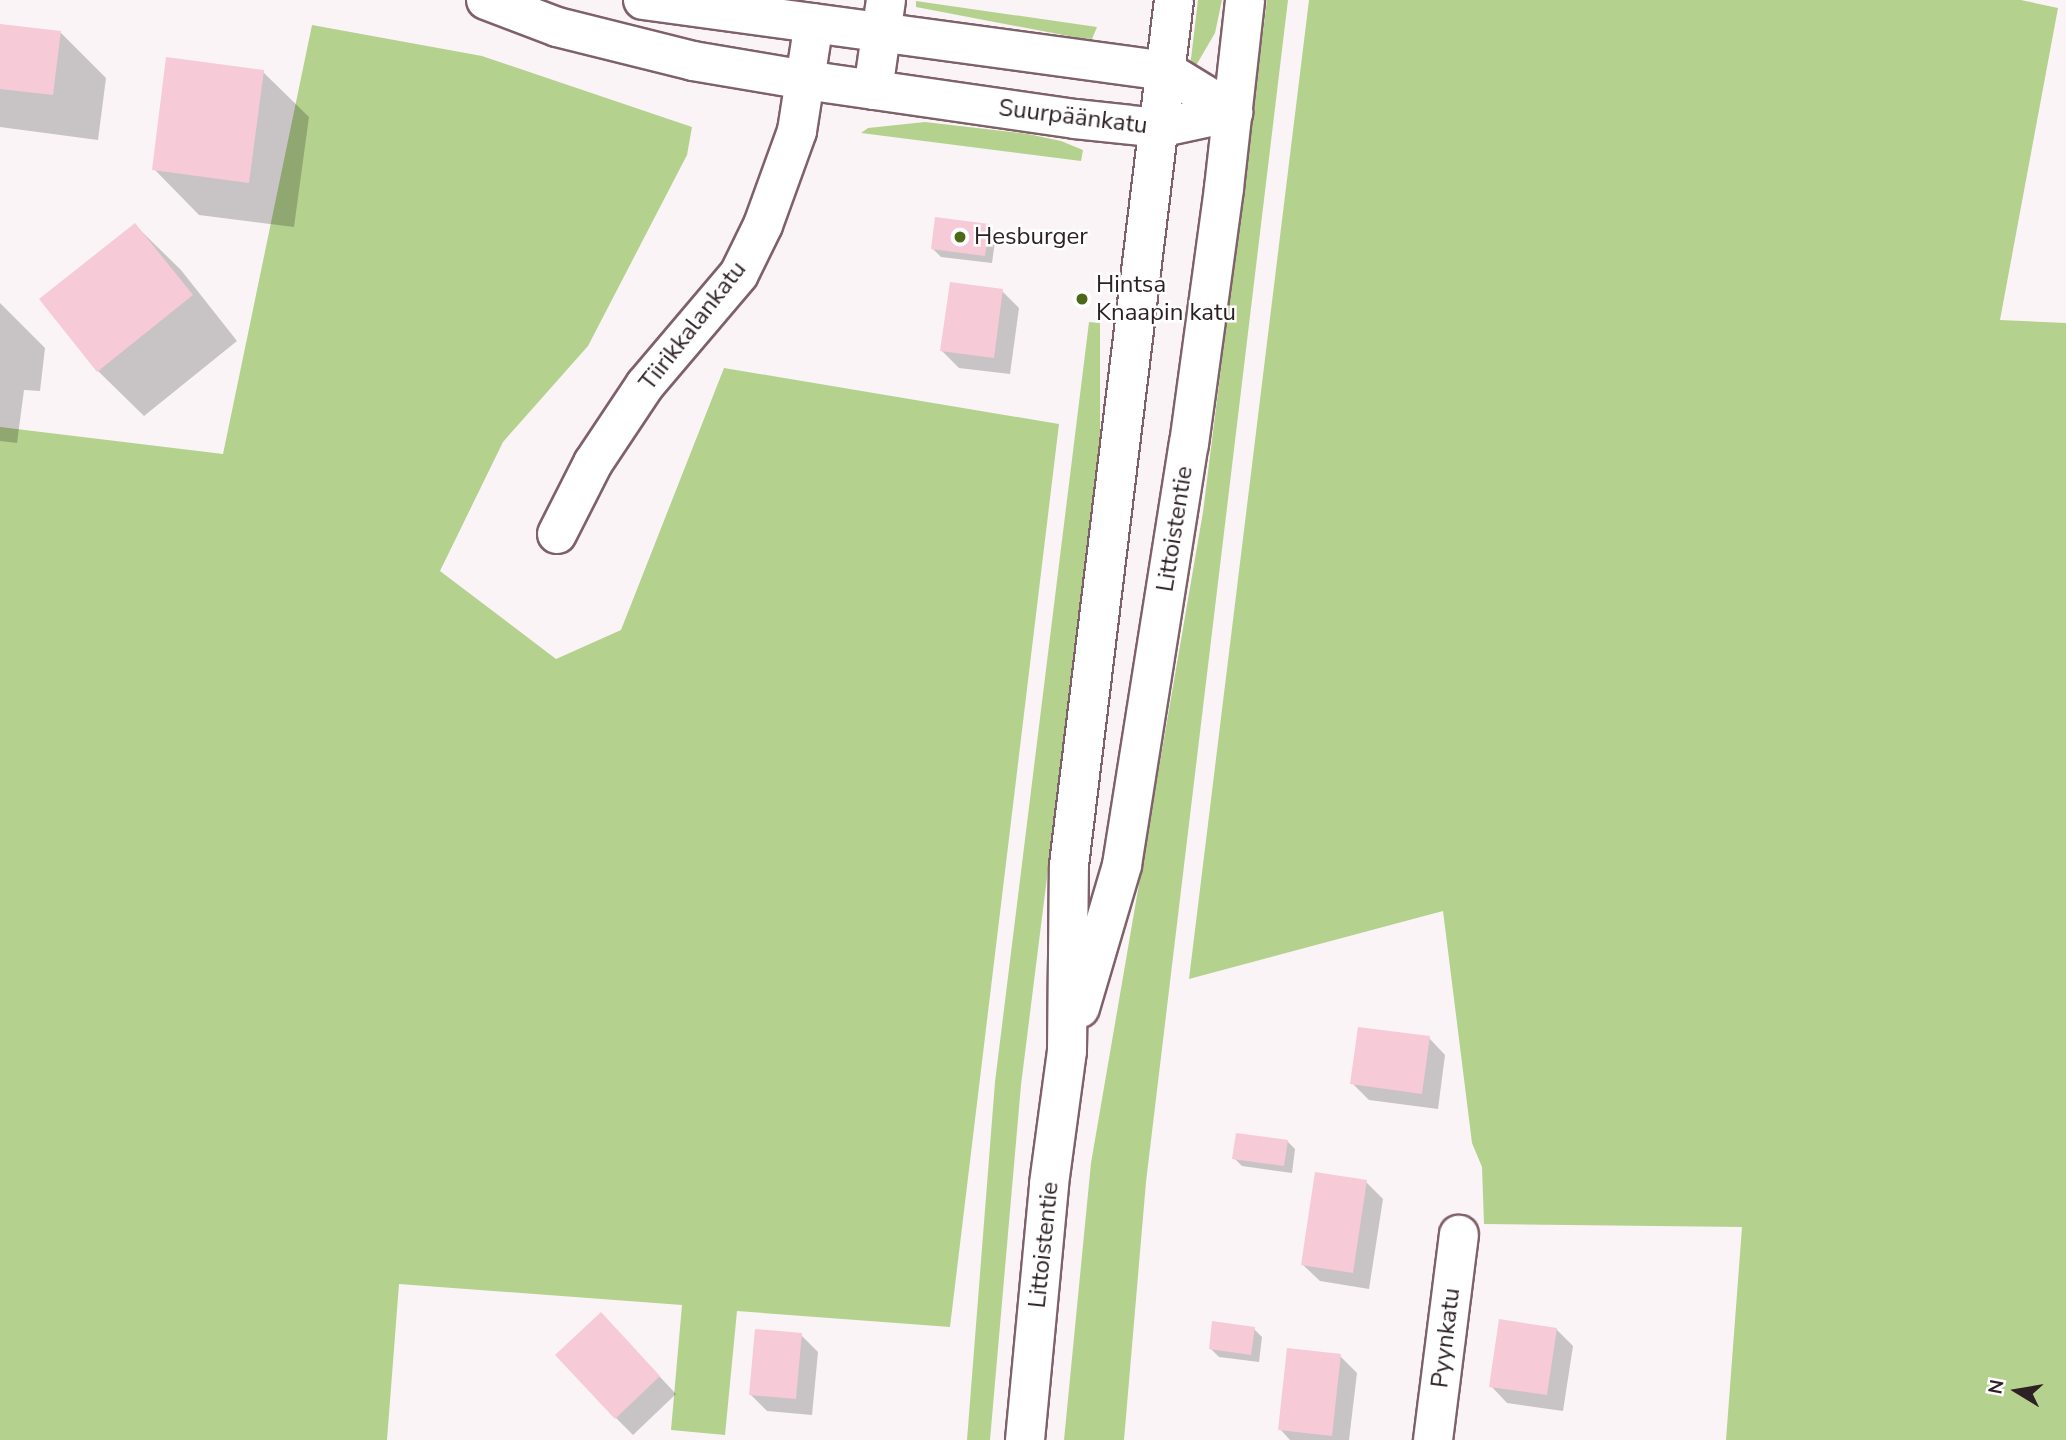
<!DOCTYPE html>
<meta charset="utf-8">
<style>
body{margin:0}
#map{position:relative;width:2066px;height:1440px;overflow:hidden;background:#fbf4f6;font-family:"Nunito Sans",sans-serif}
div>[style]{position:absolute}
.green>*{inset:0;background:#b5d18e}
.shadow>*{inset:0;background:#0003}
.building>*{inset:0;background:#f6cad7}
.roads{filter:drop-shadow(2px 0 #7f6169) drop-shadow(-2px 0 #7f6169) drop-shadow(0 2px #7f6169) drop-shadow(0 -2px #7f6169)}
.minor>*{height:38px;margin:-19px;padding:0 19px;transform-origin:19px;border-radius:19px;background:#fff}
.major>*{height:38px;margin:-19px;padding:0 19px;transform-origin:19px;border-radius:19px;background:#fff}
.dots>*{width:19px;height:19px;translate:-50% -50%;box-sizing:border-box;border:4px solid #fff;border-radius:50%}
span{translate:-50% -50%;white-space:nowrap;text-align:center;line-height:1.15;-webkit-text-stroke:5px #fff;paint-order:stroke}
.street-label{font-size:24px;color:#2e2125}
.poi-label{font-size:24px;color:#2e2125}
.left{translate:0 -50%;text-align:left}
.north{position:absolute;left:1982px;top:1356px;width:70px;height:70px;-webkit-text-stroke:5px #fff;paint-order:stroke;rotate:281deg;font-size:19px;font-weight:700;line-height:28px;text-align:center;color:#2e2125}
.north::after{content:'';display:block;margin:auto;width:24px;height:32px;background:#2e2125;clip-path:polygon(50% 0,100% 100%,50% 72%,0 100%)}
</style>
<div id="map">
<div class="green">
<div style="clip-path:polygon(1198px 0,1222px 0,1215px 33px,1194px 69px,1190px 67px)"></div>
<div style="clip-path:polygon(1267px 0,1288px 0,1146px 1182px,1124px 1440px,1064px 1440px,1091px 1163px,1203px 512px)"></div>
<div style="clip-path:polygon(1309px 0,2021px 0,2058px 8px,2000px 320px,2066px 323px,2066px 1440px,1726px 1440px,1742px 1227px,1484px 1224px,1482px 1167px,1472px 1143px,1443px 911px,1189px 979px)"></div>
<div style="clip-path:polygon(916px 1px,1097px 27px,1092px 39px,1079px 38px,916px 7px)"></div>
<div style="clip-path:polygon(312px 25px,482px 56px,692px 127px,687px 155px,588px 346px,503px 442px,440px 571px,556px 659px,621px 630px,724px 368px,1059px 424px,950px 1327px,737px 1311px,725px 1435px,671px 1430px,682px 1305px,399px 1284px,387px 1440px,0 1440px,0 427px,223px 454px)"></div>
<div style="clip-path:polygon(925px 122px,1028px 134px,1061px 141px,1083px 150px,1081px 161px,861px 133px,868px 128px)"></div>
<div style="clip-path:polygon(1089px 322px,1100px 323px,1100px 455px,1021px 1085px,990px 1440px,967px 1440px,995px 1082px)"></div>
</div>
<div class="shadow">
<div style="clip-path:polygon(0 25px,61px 33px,106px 78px,98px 140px,0 127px)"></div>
<div style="clip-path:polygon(263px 72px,309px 117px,294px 227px,199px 215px,154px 169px)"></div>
<div style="clip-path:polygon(135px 225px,181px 270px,237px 341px,144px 416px,98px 371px,41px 299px)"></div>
<div style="clip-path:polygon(988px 226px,996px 234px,992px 263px,941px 257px,933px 249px)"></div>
<div style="clip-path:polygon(1002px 291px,1019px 308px,1010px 374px,959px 368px,942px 351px)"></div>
<div style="clip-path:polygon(0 303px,45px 348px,40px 391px,24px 390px,17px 443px,0 441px)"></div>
<div style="clip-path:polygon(1429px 1038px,1445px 1055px,1438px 1109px,1369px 1100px,1352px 1083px)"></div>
<div style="clip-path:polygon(1287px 1141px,1295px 1149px,1292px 1173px,1242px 1166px,1234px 1158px)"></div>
<div style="clip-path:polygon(1366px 1182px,1383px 1199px,1369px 1289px,1320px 1281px,1303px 1265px)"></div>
<div style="clip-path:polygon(1254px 1329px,1262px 1337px,1259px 1362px,1219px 1357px,1211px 1349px)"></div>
<div style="clip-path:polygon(1556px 1329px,1573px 1346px,1563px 1411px,1507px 1403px,1491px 1386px)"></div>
<div style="clip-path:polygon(617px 1331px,676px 1394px,633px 1435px,616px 1418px)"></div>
<div style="clip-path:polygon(801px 1335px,818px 1352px,812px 1415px,767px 1411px,750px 1394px)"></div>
<div style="clip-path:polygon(1340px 1356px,1357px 1373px,1349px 1440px,1290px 1440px,1280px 1429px)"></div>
</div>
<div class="building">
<div style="clip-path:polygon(0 24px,61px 31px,53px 95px,0 89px)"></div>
<div style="clip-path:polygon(166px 57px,264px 70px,249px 183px,152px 170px)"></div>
<div style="clip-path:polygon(935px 217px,989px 224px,985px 256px,931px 249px)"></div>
<div style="clip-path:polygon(135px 223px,193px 295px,97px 372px,39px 299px)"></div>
<div style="clip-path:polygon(950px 282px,1003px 289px,994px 358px,940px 351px)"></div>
<div style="clip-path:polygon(1358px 1027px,1430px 1036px,1422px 1094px,1350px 1084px)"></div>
<div style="clip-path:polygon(1236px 1133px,1288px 1140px,1284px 1166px,1232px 1159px)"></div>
<div style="clip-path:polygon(1315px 1172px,1367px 1180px,1353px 1273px,1301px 1265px)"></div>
<div style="clip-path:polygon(601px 1312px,660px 1376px,615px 1419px,555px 1355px)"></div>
<div style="clip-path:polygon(1499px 1319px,1557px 1328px,1547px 1395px,1489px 1387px)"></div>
<div style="clip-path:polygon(1212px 1321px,1255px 1327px,1251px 1355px,1209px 1349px)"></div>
<div style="clip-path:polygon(755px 1329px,802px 1333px,796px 1399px,749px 1395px)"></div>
<div style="clip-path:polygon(1287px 1348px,1341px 1354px,1332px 1436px,1278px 1430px)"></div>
</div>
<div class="roads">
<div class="minor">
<div style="left:486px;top:0;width:76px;rotate:20.8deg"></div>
<div style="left:557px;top:27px;width:140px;rotate:14deg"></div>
<div style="left:693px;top:61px;width:114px;rotate:9.6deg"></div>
<div style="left:805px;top:80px;width:273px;rotate:8.2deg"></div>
<div style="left:1075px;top:119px;width:84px;rotate:6.1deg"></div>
<div style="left:1159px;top:128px;width:76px;rotate:-12.2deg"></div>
<div style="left:643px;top:0;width:528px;rotate:7.73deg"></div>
<div style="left:1166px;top:71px;width:79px;rotate:31.5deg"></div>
<div style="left:873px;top:90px;width:91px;rotate:-81.8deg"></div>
<div style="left:557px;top:534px;width:80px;rotate:-63.1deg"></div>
<div style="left:593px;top:463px;width:94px;rotate:-56.3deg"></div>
<div style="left:645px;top:385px;width:145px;rotate:-49.7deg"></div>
<div style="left:739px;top:274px;width:55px;rotate:-63.9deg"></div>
<div style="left:763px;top:225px;width:100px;rotate:-70.1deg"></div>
<div style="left:797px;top:131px;width:109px;rotate:-81.1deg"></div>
<div style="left:1433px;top:1440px;width:207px;rotate:-82.8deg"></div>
</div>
<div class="major">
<div style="left:1080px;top:1008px;width:149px;rotate:-73.6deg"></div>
<div style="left:1122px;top:865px;width:426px;rotate:-81deg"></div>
<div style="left:1189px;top:444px;width:258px;rotate:-82.2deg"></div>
<div style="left:1224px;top:188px;width:189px;rotate:-83.6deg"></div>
<div style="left:1025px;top:1440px;width:257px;rotate:-84.6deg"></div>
<div style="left:1049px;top:1184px;width:134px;rotate:-82.3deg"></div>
<div style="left:1067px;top:1051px;width:186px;rotate:-89.4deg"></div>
<div style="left:1069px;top:865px;width:871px;rotate:-83.08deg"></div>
</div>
</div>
<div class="dots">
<div style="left:960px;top:237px;background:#4d6819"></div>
<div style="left:1082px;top:299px;background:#4d6819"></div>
</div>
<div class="street-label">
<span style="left:1073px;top:117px;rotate:7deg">Suurpäänkatu</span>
<span style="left:693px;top:326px;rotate:-52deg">Tiirikkalankatu</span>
<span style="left:1175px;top:529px;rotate:-81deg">Littoistentie</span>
<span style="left:1044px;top:1245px;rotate:-84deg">Littoistentie</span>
<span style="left:1446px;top:1338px;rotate:-83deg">Pyynkatu</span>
</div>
<div class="poi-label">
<span class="left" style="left:974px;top:237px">Hesburger</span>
<span class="left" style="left:1096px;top:299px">Hintsa<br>Knaapin katu</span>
</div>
<div class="north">N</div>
</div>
